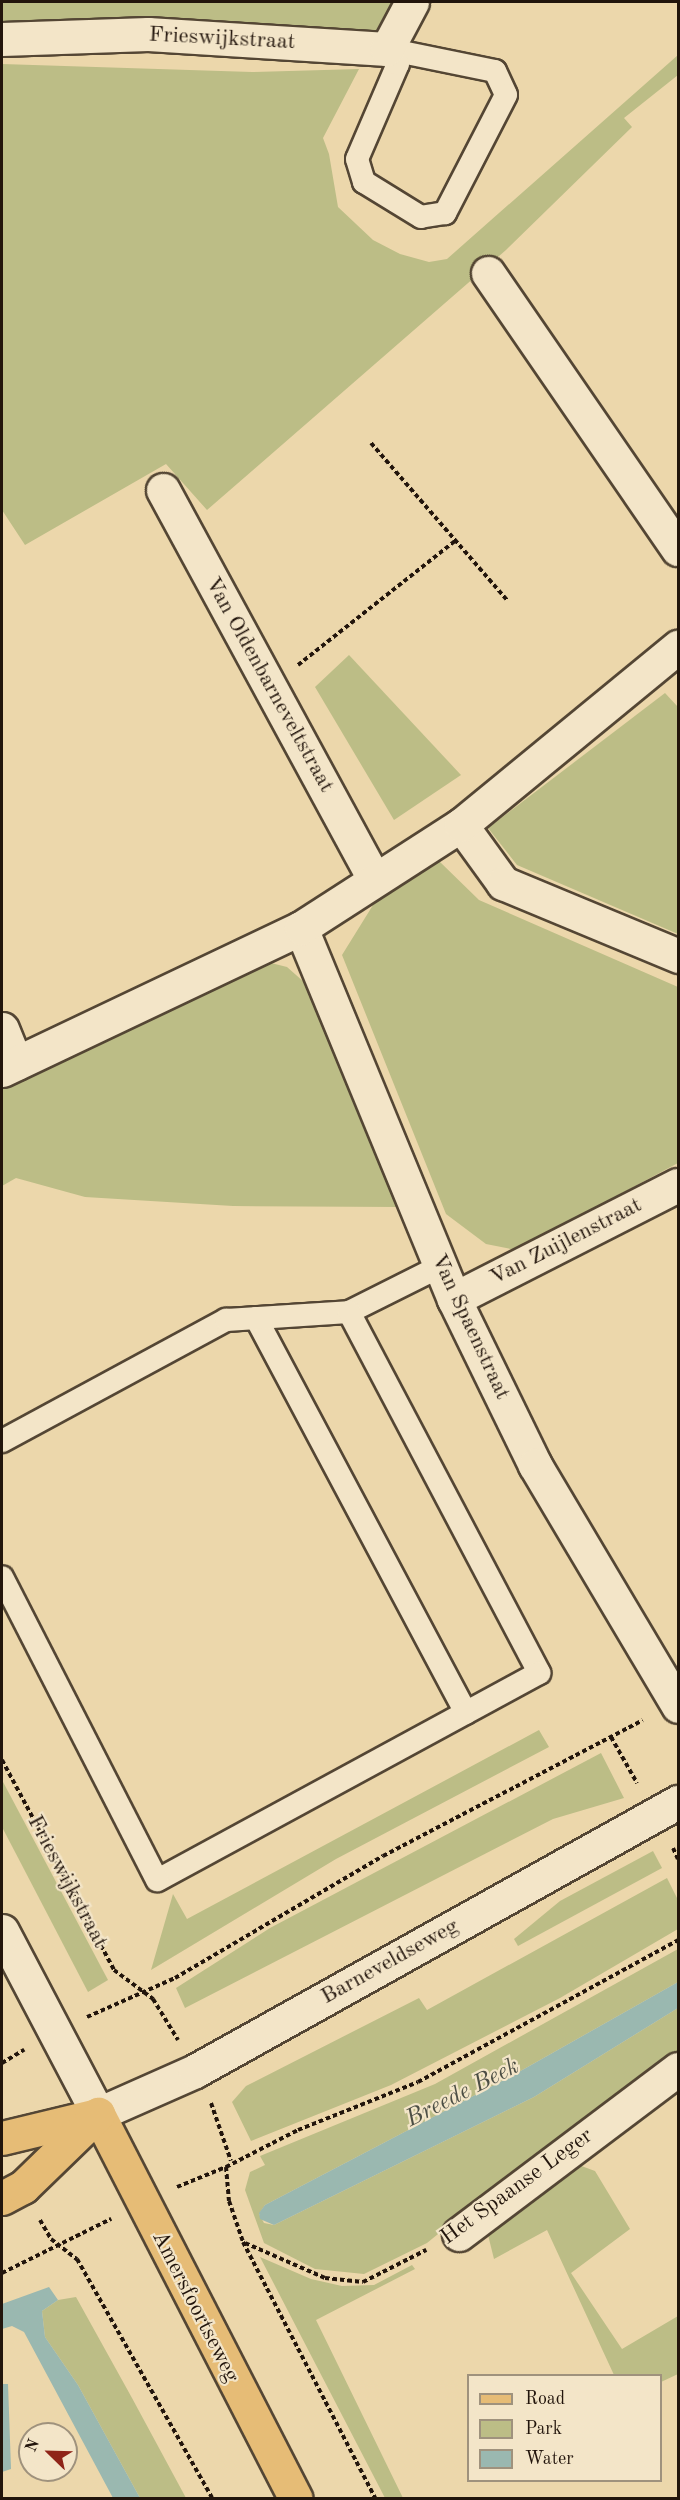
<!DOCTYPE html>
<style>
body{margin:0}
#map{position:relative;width:680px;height:2500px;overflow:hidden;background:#ecd7ab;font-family:"Old Standard TT",serif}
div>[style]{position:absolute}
.green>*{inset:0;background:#bcbd86}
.water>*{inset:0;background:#9ab8b0}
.path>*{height:4px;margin-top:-2px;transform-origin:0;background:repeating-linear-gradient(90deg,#22150c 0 4.5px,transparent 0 7.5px)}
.roads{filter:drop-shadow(2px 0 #544634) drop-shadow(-2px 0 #544634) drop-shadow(0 2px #544634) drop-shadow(0 -2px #544634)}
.lane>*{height:22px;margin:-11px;padding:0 11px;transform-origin:11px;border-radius:11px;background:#f3e5c8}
.street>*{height:33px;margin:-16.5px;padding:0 16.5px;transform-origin:16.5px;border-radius:16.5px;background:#f3e5c8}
.secondary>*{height:33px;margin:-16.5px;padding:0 16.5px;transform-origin:16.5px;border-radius:16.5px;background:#f3e5c8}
.primary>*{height:33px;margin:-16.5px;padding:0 16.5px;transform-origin:16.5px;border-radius:16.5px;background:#e6bc76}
span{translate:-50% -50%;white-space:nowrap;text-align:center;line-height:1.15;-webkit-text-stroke:4.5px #f3e5c8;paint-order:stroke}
.street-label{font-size:22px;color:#22150c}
.water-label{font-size:24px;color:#4c4e45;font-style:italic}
.frame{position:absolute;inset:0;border:3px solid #22150c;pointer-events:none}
.legend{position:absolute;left:467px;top:2374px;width:195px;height:108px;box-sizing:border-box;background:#f3e5c8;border:2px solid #9f927d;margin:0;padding:8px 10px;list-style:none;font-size:18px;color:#22150c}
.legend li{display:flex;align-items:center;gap:12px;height:30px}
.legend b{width:30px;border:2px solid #9f927d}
.north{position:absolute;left:18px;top:2422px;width:60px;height:60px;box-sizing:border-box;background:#f3e5c8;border:2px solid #9f927d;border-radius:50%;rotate:293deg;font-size:16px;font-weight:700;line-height:24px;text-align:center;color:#22150c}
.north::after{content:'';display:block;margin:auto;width:21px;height:27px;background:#8f2418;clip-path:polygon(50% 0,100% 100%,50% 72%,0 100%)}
</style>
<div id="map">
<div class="green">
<div style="clip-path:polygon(2px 2px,395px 2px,386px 35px,2px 24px)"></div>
<div style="clip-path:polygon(678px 55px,678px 75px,624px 118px,632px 127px,506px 250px,207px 510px,166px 464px,25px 545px,2px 510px,2px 64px,252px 72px,359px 69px,323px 138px,329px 154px,338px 207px,373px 240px,400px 254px,429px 262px,447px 259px)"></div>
<div style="clip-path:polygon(349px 655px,461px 775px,394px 820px,315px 687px)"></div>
<div style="clip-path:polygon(665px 693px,678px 707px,678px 934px,517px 865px,488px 828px)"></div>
<div style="clip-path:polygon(439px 861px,479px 900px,678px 987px,678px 1163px,516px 1250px,486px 1244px,446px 1214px,342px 955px,378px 897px)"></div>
<div style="clip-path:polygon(259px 960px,287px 967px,313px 990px,327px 1038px,399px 1207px,233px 1206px,85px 1197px,16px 1178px,2px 1186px,2px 1077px)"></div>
<div style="clip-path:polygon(539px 1730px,549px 1747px,336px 1859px,151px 1970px,173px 1894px,187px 1919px)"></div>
<div style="clip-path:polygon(601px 1753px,624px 1798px,553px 1819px,185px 2008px,176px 1988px,270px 1928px)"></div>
<div style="clip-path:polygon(2px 1780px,108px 1980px,88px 1992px,2px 1827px)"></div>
<div style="clip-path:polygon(653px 1851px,662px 1868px,518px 1946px,514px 1939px,560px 1901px)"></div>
<div style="clip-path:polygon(667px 1878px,678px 1900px,678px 1929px,560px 1998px,391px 2085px,251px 2141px,232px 2102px,246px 2086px,419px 1998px,427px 2010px)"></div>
<div style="clip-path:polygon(678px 1949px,678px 1982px,517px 2073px,265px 2205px,259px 2214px,264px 2223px,274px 2225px,534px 2097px,678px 2008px,678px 2051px,528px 2161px,427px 2243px,364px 2274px,315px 2269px,264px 2243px,245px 2190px,250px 2172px,265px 2165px,260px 2156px,435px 2084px)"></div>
<div style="clip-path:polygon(576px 2164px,595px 2171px,630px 2229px,571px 2273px,622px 2349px,678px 2316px,678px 2374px,661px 2382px,660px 2376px,614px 2375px,547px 2230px,494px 2259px,487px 2231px)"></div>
<div style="clip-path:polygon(260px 2257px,311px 2279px,342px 2286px,374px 2285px,412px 2265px,415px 2269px,316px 2320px,403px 2498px,385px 2498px)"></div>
<div style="clip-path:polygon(76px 2297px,132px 2398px,186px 2498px,140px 2498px,78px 2385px,45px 2337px,42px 2311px,58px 2300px)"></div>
</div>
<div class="water">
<div style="clip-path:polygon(678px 1982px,678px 2008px,534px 2097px,274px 2225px,260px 2219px,259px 2213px,265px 2205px,517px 2073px)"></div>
<div style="clip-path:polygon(49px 2287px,58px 2300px,42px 2311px,45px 2337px,78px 2385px,140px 2498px,113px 2498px,24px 2332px,12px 2326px,2px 2329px,2px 2304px)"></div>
<div style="clip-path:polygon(2px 2384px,8px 2384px,11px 2469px,2px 2472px)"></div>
</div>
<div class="path">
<div style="left:371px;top:443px;width:209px;rotate:49.1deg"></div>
<div style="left:298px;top:665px;width:200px;rotate:-38.3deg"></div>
<div style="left:611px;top:1737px;width:53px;rotate:60.5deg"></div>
<div style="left:2px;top:1760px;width:238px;rotate:61.9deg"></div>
<div style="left:114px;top:1970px;width:49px;rotate:36.6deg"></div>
<div style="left:153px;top:1999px;width:48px;rotate:58.6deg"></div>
<div style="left:673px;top:1848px;width:12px;rotate:66deg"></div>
<div style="left:87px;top:2017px;width:96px;rotate:-23.9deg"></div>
<div style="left:175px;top:1978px;width:241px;rotate:-30.4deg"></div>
<div style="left:383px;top:1856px;width:293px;rotate:-27.6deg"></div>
<div style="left:2px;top:2063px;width:26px;rotate:-31deg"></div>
<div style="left:211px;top:2103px;width:61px;rotate:71deg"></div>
<div style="left:226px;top:2167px;width:81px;rotate:-27.2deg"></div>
<div style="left:298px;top:2130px;width:129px;rotate:-21.8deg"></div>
<div style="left:418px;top:2082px;width:296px;rotate:-28.6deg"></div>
<div style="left:226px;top:2167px;width:34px;rotate:85deg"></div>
<div style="left:229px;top:2201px;width:43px;rotate:71.1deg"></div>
<div style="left:243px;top:2242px;width:288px;rotate:62.7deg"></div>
<div style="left:177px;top:2187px;width:53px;rotate:-22.2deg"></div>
<div style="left:40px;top:2220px;width:22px;rotate:60deg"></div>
<div style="left:51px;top:2239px;width:33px;rotate:38deg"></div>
<div style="left:77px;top:2259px;width:274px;rotate:60.5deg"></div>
<div style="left:245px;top:2243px;width:87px;rotate:23.6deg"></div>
<div style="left:325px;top:2278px;width:38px;rotate:6deg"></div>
<div style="left:363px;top:2282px;width:71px;rotate:-26.9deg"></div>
<div style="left:2px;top:2273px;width:122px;rotate:-26.4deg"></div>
</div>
<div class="roads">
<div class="lane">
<div style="left:387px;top:49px;width:110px;rotate:11.5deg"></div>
<div style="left:495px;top:71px;width:26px;rotate:65deg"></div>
<div style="left:506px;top:95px;width:133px;rotate:117.3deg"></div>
<div style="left:445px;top:213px;width:24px;rotate:171deg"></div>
<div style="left:421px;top:217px;width:67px;rotate:-148.4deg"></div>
<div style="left:364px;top:182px;width:24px;rotate:-107deg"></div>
<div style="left:357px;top:159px;width:103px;rotate:-66.7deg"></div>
<div style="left:398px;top:64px;width:19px;rotate:-126deg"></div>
<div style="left:349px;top:1312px;width:103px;rotate:-26.6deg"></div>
<div style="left:256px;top:1318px;width:447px;rotate:62deg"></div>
<div style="left:2px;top:1441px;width:255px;rotate:-28.4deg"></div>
<div style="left:226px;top:1320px;width:123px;rotate:-3.7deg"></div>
<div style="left:349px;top:1312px;width:408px;rotate:62.2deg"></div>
<div style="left:539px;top:1673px;width:434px;rotate:151.5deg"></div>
<div style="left:157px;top:1880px;width:340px;rotate:-117.1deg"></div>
</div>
<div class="street">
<div style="left:2px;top:39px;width:146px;rotate:-2deg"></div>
<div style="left:148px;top:34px;width:239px;rotate:3.6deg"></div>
<div style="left:387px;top:49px;width:53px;rotate:-62deg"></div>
<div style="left:488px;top:273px;width:335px;rotate:55.5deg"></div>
<div style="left:163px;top:490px;width:443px;rotate:61.5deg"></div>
<div style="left:461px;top:825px;width:72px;rotate:54.1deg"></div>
<div style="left:503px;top:883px;width:190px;rotate:22.6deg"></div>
<div style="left:301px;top:928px;width:401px;rotate:67.6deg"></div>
<div style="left:454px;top:1299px;width:185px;rotate:64deg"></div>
<div style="left:535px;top:1465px;width:280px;rotate:59.3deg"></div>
<div style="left:2px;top:1029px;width:37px;rotate:68deg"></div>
<div style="left:2px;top:1070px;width:331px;rotate:-25.4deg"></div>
<div style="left:301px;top:928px;width:190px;rotate:-32.8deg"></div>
<div style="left:461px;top:825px;width:281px;rotate:-39.4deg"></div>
<div style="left:454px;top:1299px;width:251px;rotate:-27deg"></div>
<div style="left:459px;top:2234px;width:274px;rotate:-37deg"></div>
</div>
<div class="secondary">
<div style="left:2px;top:1931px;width:207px;rotate:62.3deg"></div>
<div style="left:98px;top:2114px;width:106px;rotate:-23.9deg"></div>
<div style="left:195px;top:2071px;width:553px;rotate:-29.12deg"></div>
</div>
<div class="primary">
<div style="left:98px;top:2114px;width:432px;rotate:62.8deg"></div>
<div style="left:2px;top:2138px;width:98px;rotate:-13.6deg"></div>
<div style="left:2px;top:2198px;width:24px;rotate:-28deg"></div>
<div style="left:23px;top:2187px;width:105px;rotate:-44.2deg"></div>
</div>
</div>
<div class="street-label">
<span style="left:222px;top:39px;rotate:3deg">Frieswijkstraat</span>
<span style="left:269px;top:685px;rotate:61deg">Van Oldenbarneveltstraat</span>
<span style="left:566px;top:1242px;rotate:-27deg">Van Zuijlenstraat</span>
<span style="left:470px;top:1327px;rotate:65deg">Van Spaenstraat</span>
<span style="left:67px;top:1882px;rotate:62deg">Frieswijkstraat</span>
<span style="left:390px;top:1962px;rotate:-29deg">Barneveldseweg</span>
<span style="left:517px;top:2187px;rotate:-36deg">Het Spaanse Leger</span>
<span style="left:195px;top:2307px;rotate:63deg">Amersfoortseweg</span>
</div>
<div class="water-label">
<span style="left:463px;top:2094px;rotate:-27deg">Breede Beek</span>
</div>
<div class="frame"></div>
<ul class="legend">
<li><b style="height:8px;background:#e6bc76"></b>Road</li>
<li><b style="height:16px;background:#bcbd86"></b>Park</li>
<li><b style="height:16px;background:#9ab8b0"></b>Water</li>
</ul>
<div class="north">N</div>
</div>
